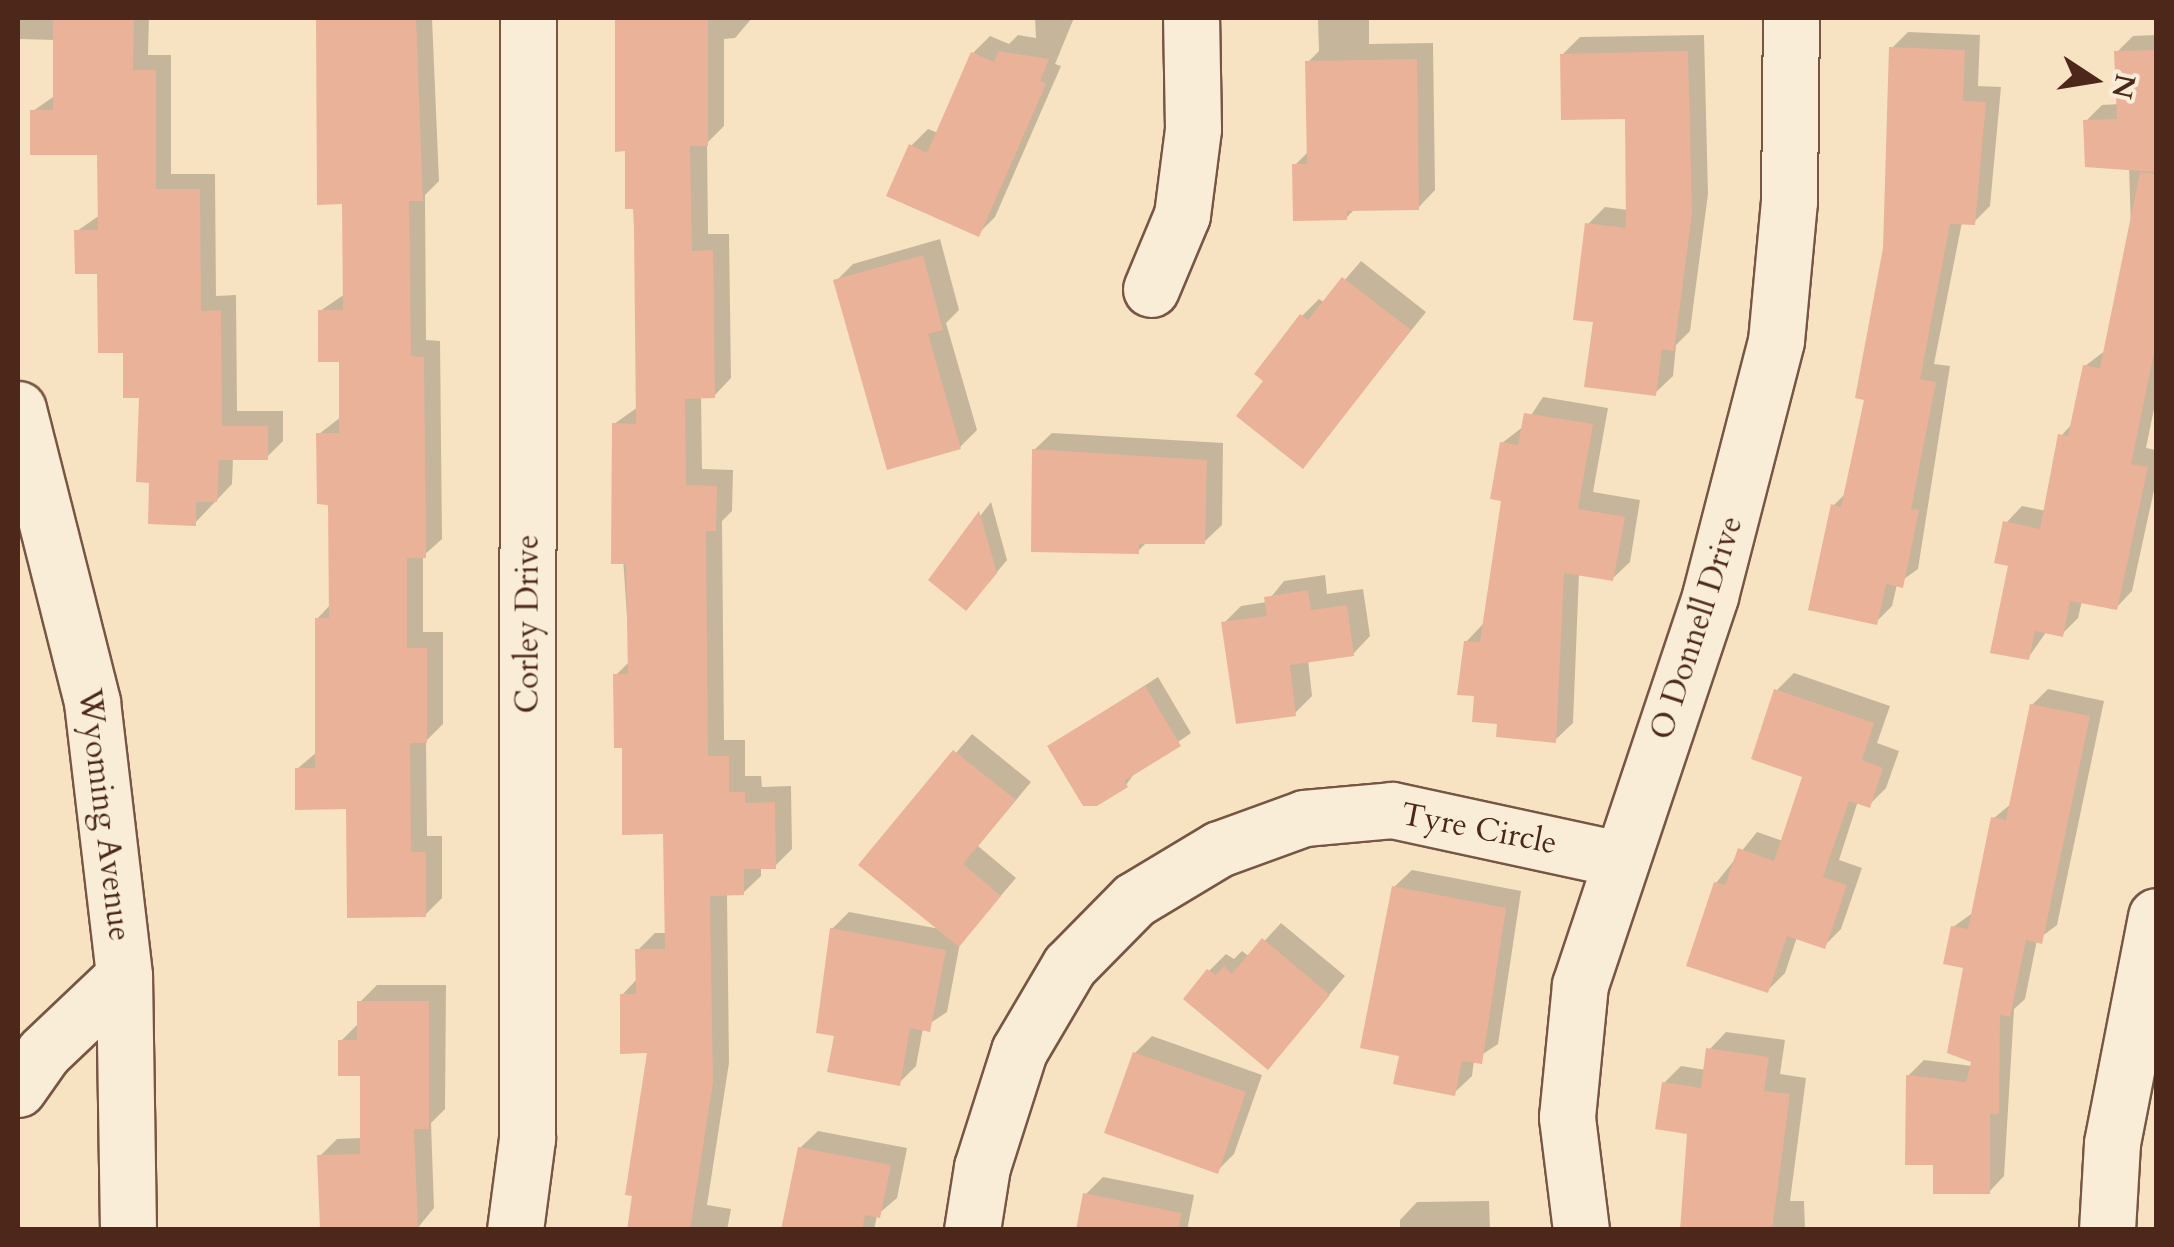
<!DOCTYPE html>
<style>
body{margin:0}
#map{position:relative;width:2174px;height:1247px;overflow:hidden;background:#f7e3c2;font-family:Cardo,serif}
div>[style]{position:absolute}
.shadow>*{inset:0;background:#0003}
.building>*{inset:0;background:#eab299}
.roads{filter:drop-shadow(2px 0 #775644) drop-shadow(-2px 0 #775644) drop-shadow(0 2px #775644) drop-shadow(0 -2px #775644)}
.minor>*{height:55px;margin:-27.5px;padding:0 27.5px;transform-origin:27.5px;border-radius:27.5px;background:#faedd7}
span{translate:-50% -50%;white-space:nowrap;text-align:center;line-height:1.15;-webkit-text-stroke:9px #faedd7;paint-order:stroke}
.street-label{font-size:32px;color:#4c271a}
.frame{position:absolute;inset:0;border:20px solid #4c271a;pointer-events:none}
.north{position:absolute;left:2044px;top:30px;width:100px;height:100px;-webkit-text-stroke:8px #faedd7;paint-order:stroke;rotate:102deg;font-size:28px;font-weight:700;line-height:40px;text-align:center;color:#4c271a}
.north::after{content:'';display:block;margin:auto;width:35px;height:45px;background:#4c271a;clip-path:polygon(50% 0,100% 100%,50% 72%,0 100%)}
</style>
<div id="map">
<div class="shadow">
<div style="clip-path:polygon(18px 18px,149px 18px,148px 55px,171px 55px,171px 174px,215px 174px,216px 296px,236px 295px,237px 411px,283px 411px,283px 441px,267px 457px,233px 458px,232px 484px,194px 524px,152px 480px,141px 396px,100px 272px,77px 231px,100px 215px,99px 153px,33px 111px,56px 95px,55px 40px,18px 39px)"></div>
<div style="clip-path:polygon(318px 18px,432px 18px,439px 181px,425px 195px,426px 340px,440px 341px,442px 539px,423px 556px,423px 632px,443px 632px,443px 724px,426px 741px,427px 836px,442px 836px,442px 898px,425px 915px,349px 807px,297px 769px,317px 752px,317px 619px,331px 604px,331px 502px,319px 434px,341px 417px,342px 359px,320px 311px,345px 294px,345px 202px,319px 203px)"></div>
<div style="clip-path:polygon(616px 18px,752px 18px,735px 38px,724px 39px,724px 126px,707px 143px,708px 234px,729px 234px,731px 378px,714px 396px,701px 396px,702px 469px,733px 470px,732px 511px,722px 521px,724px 740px,745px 740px,745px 776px,761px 776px,762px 787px,791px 786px,792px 849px,775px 866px,761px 867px,761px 876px,743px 893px,727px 893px,729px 1063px,707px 1205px,731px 1209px,727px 1230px,629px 1230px,650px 1050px,622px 995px,638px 978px,638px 950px,655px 933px,667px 933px,666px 832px,624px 745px,616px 675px,630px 661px,614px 424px,638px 407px,635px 206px,627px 149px,618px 149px)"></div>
<div style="clip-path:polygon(1035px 18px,1074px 18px,1055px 64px,1061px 66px,995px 217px,978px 234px,911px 146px,928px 129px,938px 133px,973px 53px,990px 36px,1009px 44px,1018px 35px,1036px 38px)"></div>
<div style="clip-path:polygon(1318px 18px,1369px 18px,1369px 44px,1433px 43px,1435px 190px,1418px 208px,1355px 209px,1346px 218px,1295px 165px,1309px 151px,1308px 62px,1319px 51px)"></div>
<div style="clip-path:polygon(1908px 32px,1980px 35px,1978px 86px,2001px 87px,1990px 206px,1974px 222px,1962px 222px,1934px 364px,1950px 366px,1918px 569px,1897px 584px,1892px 606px,1876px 622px,1833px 506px,1847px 492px,1867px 398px,1886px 248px,1892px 48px)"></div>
<div style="clip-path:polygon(1704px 35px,1708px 194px,1690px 331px,1676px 345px,1673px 376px,1655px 393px,1595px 320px,1588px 224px,1605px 207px,1628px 210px,1627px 116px,1562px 55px,1580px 37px)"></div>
<div style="clip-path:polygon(2156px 35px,2156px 399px,2146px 448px,2156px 450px,2156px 481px,2132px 591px,2116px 608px,2082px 601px,2078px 618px,2062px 634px,2047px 631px,2028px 658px,2006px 523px,2022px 506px,2046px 511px,2061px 436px,2073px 423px,2085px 366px,2106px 350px,2131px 228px,2129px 167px,2086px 121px,2102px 105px,2119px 104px,2117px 52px,2133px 36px)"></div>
<div style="clip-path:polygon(940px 239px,959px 310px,946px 323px,977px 430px,960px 447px,836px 281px,853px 264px)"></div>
<div style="clip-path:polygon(1361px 261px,1426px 312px,1303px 465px,1267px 381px,1302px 316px,1319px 299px,1325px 303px)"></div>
<div style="clip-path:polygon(1543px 397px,1608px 408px,1593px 492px,1640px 500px,1630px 562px,1612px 579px,1579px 573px,1573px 723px,1555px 740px,1500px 722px,1477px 693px,1466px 642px,1483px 624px,1504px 499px,1502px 443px,1524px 426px)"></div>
<div style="clip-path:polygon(1052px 433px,1223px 443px,1222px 525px,1204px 542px,1148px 541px,1138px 551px,1034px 450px)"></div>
<div style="clip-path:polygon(991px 502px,1007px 560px,977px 596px,931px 579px)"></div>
<div style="clip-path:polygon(1325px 575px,1327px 594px,1363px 589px,1370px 636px,1353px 654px,1308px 660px,1312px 696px,1295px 713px,1224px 623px,1241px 606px,1267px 602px,1284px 581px)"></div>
<div style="clip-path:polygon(1794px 673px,1890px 706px,1877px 743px,1899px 751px,1886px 788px,1869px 805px,1858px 801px,1839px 860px,1862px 868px,1841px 929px,1824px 946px,1797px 937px,1785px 973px,1767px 991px,1716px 883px,1757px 832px,1783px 841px,1805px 775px,1777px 690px)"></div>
<div style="clip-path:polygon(1158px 677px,1191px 733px,1136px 771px,1126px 785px,1050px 746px)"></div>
<div style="clip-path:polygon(2048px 689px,2104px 701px,2057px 925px,2037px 940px,2025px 999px,2014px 1009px,2004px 1176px,1989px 1192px,1936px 1162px,1908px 1076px,1924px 1060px,1972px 1066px,1966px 966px,1953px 927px,1974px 912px,1994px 818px,2012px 803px,2032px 705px)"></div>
<div style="clip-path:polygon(972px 734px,1031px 782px,978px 846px,1016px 878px,960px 943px,947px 1012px,923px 1028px,916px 1066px,899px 1083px,837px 1034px,832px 929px,849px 912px,940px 929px,862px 865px)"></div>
<div style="clip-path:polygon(1412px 870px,1521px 891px,1498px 1044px,1474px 1060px,1472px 1076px,1454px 1093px,1402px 1054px,1394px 887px)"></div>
<div style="clip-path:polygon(1281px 923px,1345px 976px,1284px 1049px,1209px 971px,1226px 954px,1234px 959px,1242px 951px,1250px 957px)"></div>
<div style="clip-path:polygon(377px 985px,446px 985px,445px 1109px,431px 1123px,434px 1208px,416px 1230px,322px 1230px,320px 1156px,337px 1139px,362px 1138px,362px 1073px,340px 1042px,358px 1024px,360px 1002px)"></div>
<div style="clip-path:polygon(1726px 1032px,1785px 1040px,1780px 1074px,1806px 1078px,1790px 1201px,1804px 1201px,1805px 1230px,1682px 1230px,1689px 1132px,1664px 1083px,1681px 1066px,1706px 1070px,1709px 1050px)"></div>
<div style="clip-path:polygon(1152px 1036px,1262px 1075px,1234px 1154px,1217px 1171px,1135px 1053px)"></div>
<div style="clip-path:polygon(818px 1131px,907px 1148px,897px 1198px,877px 1215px,874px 1230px,784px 1230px,800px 1148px)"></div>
<div style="clip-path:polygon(1103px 1177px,1194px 1195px,1187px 1230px,1078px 1230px,1086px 1194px)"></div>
<div style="clip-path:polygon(1489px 1201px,1490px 1230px,1400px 1230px,1400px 1220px,1417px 1202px)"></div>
</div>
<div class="building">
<div style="clip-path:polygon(53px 18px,134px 18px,133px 70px,156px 70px,156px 189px,200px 189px,201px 311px,221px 310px,222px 426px,268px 426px,268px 460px,219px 460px,217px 502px,196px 502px,196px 526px,148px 524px,149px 483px,136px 482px,139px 398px,123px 398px,123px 353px,98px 353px,97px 274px,75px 274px,74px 230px,98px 230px,97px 155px,30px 155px,30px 110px,53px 110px)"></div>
<div style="clip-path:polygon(316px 18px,416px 18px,423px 201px,409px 201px,411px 356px,424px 357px,426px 558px,407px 558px,407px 648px,427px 648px,427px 743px,410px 743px,411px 852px,426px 852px,426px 917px,347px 918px,346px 809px,295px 810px,295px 768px,315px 768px,315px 618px,329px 618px,328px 505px,317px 504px,316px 433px,339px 433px,339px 362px,318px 362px,318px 310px,343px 310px,342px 204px,317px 205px)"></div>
<div style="clip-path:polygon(615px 18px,708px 18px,708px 146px,690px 146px,692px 251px,713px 250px,715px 398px,685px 399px,686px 485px,717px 486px,716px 531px,706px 531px,708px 756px,729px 756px,729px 792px,745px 792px,745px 803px,775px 802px,776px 869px,744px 869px,744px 895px,710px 896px,713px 1082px,690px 1230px,627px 1230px,632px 1196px,625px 1195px,647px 1053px,620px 1054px,620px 994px,636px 994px,635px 949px,665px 949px,663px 834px,622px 835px,622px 748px,614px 748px,613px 674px,628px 674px,626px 564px,611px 564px,612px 423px,636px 424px,634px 228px,633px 209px,625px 209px,625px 151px,615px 152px)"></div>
<div style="clip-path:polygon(1889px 47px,1965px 50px,1963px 101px,1986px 102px,1975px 225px,1950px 224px,1920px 379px,1936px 382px,1911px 509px,1919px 510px,1903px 588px,1886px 584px,1877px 625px,1808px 610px,1831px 504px,1841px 507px,1864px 400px,1855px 398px,1883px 248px)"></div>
<div style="clip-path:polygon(2156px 50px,2156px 172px,2085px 167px,2083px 120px,2117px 119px,2114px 51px)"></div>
<div style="clip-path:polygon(998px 51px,1049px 59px,1040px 81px,1046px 84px,979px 237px,886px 196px,909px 144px,927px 153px,971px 52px,994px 62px)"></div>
<div style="clip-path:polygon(1688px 51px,1692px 213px,1674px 351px,1662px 349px,1656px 396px,1584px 387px,1593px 322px,1573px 320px,1585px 223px,1626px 228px,1625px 119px,1561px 120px,1560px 54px)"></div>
<div style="clip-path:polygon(1417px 59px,1419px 210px,1347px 211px,1347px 220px,1293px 221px,1292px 164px,1307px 164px,1305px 61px)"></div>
<div style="clip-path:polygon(2140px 172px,2156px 174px,2156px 343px,2131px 464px,2148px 467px,2117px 610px,2070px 601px,2063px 637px,2035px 631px,2029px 660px,1990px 653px,2008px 566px,1994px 563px,2003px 521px,2040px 529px,2058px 434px,2068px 436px,2083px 365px,2100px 368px)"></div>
<div style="clip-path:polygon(923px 255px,943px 330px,928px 334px,961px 449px,887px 470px,833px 280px)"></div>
<div style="clip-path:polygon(1342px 277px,1411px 330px,1303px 469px,1236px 416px,1263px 381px,1254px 374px,1300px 314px,1308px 320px)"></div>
<div style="clip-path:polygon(1524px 413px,1593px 424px,1578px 509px,1625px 517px,1613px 581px,1564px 573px,1556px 743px,1496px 737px,1497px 724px,1472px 722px,1474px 696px,1457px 695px,1464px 641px,1480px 642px,1501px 501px,1490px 499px,1500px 442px,1518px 445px)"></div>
<div style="clip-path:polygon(1032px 449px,1207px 460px,1205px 544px,1139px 544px,1139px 554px,1031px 552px)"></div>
<div style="clip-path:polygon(979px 511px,997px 573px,966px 611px,928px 580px)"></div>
<div style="clip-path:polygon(1308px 590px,1311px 610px,1347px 605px,1354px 656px,1290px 665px,1296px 716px,1236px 724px,1221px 622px,1267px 616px,1264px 597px)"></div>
<div style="clip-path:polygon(1145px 686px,1181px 746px,1124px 781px,1128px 787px,1097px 806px,1083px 806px,1047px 746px)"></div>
<div style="clip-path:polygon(1774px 689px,1874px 723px,1862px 760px,1883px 768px,1870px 808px,1849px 801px,1823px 877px,1847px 885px,1825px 949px,1787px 936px,1768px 993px,1686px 966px,1714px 882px,1725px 885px,1738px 848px,1774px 861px,1802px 777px,1751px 759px)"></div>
<div style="clip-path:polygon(2030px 704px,2090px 716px,2042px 944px,2026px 940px,2010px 1017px,2000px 1015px,1999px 1114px,1990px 1114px,1990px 1194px,1933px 1194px,1933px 1165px,1905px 1165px,1906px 1075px,1966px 1082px,1971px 1062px,1947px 1053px,1963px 968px,1943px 964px,1951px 926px,1968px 929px,1991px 817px,2006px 820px)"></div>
<div style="clip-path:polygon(953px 750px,1016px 800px,963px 864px,1001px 896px,959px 947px,858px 865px)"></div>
<div style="clip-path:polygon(1392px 886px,1506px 908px,1482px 1064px,1462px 1061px,1455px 1096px,1393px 1084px,1399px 1056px,1360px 1048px)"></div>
<div style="clip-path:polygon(830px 928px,946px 950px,930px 1032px,910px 1028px,900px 1086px,827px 1072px,834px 1036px,816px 1033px)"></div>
<div style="clip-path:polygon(1262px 938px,1330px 995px,1268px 1070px,1183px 999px,1207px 969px,1216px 975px,1224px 966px,1232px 974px)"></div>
<div style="clip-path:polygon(357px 1001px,429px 1001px,429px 1129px,414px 1129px,418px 1228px,320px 1230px,317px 1155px,360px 1154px,360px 1076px,338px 1076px,338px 1040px,357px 1040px)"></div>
<div style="clip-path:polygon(1706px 1048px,1769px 1057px,1764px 1091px,1790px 1094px,1772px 1230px,1680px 1230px,1687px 1134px,1655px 1129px,1662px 1082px,1701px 1088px)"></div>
<div style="clip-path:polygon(1133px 1052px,1246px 1092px,1218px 1174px,1104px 1133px)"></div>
<div style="clip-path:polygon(798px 1147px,891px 1165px,880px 1218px,865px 1215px,862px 1230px,781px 1230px)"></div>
<div style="clip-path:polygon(1083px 1193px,1181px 1213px,1179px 1230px,1076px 1230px)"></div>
</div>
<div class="roads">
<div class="minor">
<div style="left:1151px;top:289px;width:80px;rotate:-67.3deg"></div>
<div style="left:1182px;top:215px;width:87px;rotate:-82.7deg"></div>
<div style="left:1193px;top:129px;width:111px;rotate:-91deg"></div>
<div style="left:18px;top:409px;width:302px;rotate:75.8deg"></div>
<div style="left:92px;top:702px;width:276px;rotate:83.3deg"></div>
<div style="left:124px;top:976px;width:254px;rotate:89.1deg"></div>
<div style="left:18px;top:1089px;width:45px;rotate:-54.9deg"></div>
<div style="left:44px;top:1052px;width:110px;rotate:-43.5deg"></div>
<div style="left:515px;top:1230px;width:92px;rotate:-82.5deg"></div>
<div style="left:527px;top:1139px;width:1121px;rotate:-89.95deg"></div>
<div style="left:972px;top:1230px;width:64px;rotate:-81deg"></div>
<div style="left:982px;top:1167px;width:122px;rotate:-72.3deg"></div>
<div style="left:1019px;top:1051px;width:99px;rotate:-59.5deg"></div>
<div style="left:1069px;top:966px;width:93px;rotate:-45.4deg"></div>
<div style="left:1134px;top:900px;width:99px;rotate:-31deg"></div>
<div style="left:1219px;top:849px;width:90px;rotate:-20deg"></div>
<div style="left:1304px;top:818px;width:88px;rotate:-5.2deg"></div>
<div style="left:1392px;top:810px;width:232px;rotate:12.2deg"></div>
<div style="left:1581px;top:1230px;width:114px;rotate:-97.1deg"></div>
<div style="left:1567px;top:1117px;width:133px;rotate:-84.4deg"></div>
<div style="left:1580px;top:985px;width:410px;rotate:-71.5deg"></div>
<div style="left:1710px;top:596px;width:263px;rotate:-75.5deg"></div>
<div style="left:1776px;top:341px;width:141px;rotate:-84.7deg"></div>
<div style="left:1789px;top:201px;width:183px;rotate:-89.4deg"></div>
<div style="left:2107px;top:1230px;width:87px;rotate:-86.7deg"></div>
<div style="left:2112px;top:1143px;width:231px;rotate:-79deg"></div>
</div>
</div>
<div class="street-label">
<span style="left:528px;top:624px;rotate:-90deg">Corley Drive</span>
<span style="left:1697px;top:628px;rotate:-72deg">O Donnell Drive</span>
<span style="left:104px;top:815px;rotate:83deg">Wyoming Avenue</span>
<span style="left:1479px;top:829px;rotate:11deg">Tyre Circle</span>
</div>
<div class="frame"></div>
<div class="north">N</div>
</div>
